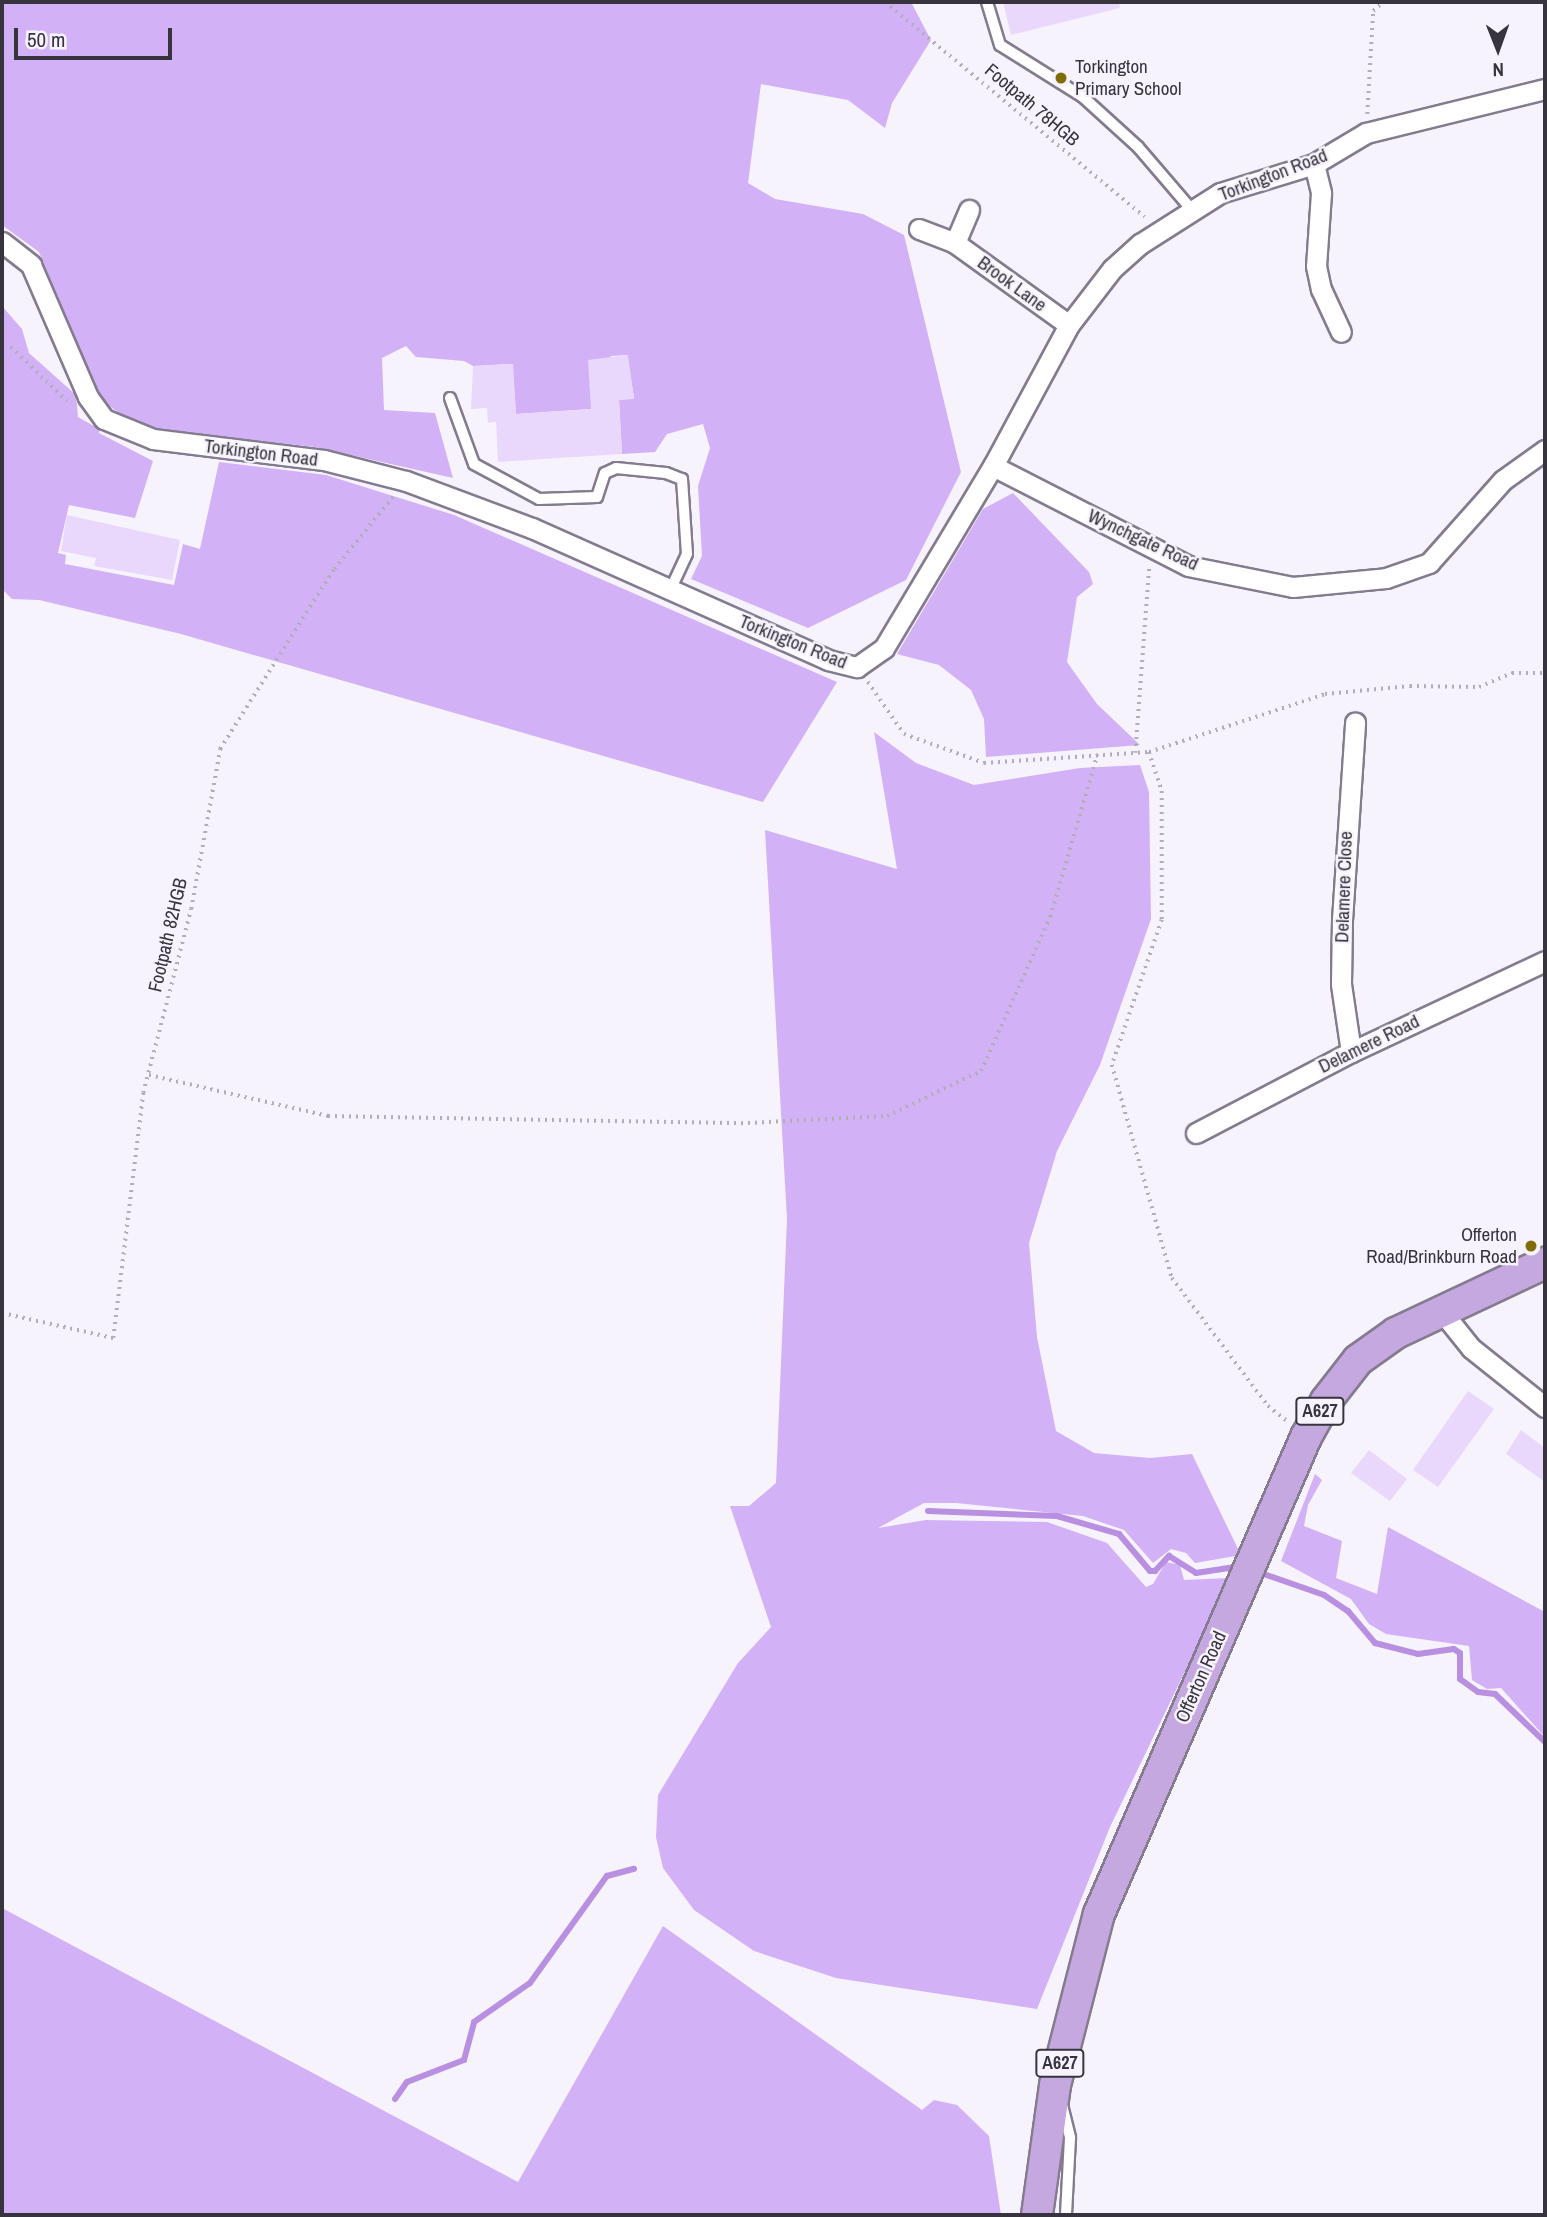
<!DOCTYPE html>
<style>
body{margin:0}
#map{position:relative;width:1547px;height:2217px;overflow:hidden;background:#f7f3fc;font-family:"Archivo Narrow",sans-serif}
div>[style]{position:absolute}
.green>*{inset:0;background:#d2b1f6}
.stream>*{height:6px;margin:-3px;padding:0 3px;transform-origin:3px;border-radius:3px;background:#b88fe1}
.building>*{inset:0;background:#e9d8fb}
.path>*{height:3.5px;margin-top:-1.75px;transform-origin:0;background:repeating-linear-gradient(90deg,#b2aeb7 0 2px,transparent 0 7px)}
.roads{filter:drop-shadow(2px 0 #847b8f) drop-shadow(-2px 0 #847b8f) drop-shadow(0 2px #847b8f) drop-shadow(0 -2px #847b8f)}
.lane>*{height:10px;margin:-5px;padding:0 5px;transform-origin:5px;border-radius:5px;background:#fff}
.street>*{height:19px;margin:-9.5px;padding:0 9.5px;transform-origin:9.5px;border-radius:9.5px;background:#fff}
.primary>*{height:30px;margin:-15px;padding:0 15px;transform-origin:15px;border-radius:15px;background:#c4a8df}
.dots>*{width:19px;height:19px;translate:-50% -50%;box-sizing:border-box;border:4px solid #f7f3fc;border-radius:50%}
span{translate:-50% -50%;white-space:nowrap;text-align:center;line-height:1.15;-webkit-text-stroke:5px #f7f3fc;paint-order:stroke}
.shield-label span{padding:2px 5px;background:#f7f3fc;border:2px solid;border-radius:5px;-webkit-text-stroke-width:0}
.shield-label{font-size:18px;color:#38343d;font-weight:700}
.poi-label{font-size:19px;color:#38343d}
.left{translate:0 -50%;text-align:left}
.right{translate:-100% -50%;text-align:right}
.street-label{font-size:19px;color:#38343d}
.frame{position:absolute;inset:0;border:4px solid #38343d;pointer-events:none}
.north{position:absolute;left:1463px;top:14px;width:70px;height:70px;-webkit-text-stroke:5px #f7f3fc;paint-order:stroke;rotate:179deg;font-size:19px;font-weight:700;line-height:28px;text-align:center;color:#38343d}
.north::after{content:'';display:block;margin:auto;width:24px;height:32px;background:#38343d;clip-path:polygon(50% 0,100% 100%,50% 72%,0 100%)}
.scale{position:absolute;left:14px;top:28px;width:158px;height:32px;box-sizing:border-box;border:4px solid #38343d;border-top:0;padding-left:9px;font-size:21px;line-height:24px;white-space:nowrap;color:#38343d;-webkit-text-stroke:5px #f7f3fc;paint-order:stroke}
</style>
<div id="map">
<div class="green">
<div style="clip-path:polygon(2px 2px,911px 2px,931px 40px,892px 103px,885px 128px,848px 100px,761px 84px,748px 183px,775px 199px,863px 214px,904px 235px,961px 472px,906px 580px,808px 628px,691px 579px,702px 556px,698px 486px,710px 448px,703px 424px,667px 434px,655px 452px,622px 454px,619px 400px,634px 398px,627px 355px,611px 356px,591px 409px,516px 414px,512px 364px,473px 366px,464px 361px,416px 357px,406px 346px,382px 358px,384px 410px,435px 413px,453px 478px,315px 447px,145px 428px,119px 413px,97px 397px,39px 252px,2px 225px)"></div>
<div style="clip-path:polygon(2px 306px,22px 329px,29px 353px,76px 395px,78px 417px,99px 429px,99px 433px,153px 461px,135px 518px,69px 505px,58px 553px,66px 555px,65px 564px,174px 585px,183px 544px,200px 549px,219px 462px,326px 475px,454px 515px,837px 682px,763px 802px,181px 634px,39px 600px,12px 599px,2px 589px)"></div>
<div style="clip-path:polygon(1013px 493px,1089px 572px,1093px 584px,1077px 597px,1067px 662px,1097px 704px,1140px 745px,986px 757px,984px 719px,971px 690px,939px 665px,897px 654px,983px 509px)"></div>
<div style="clip-path:polygon(874px 732px,916px 763px,974px 785px,1080px 768px,1140px 765px,1149px 792px,1151px 919px,1100px 1065px,1057px 1151px,1029px 1243px,1037px 1337px,1056px 1431px,1094px 1453px,1150px 1458px,1192px 1454px,1241px 1555px,1195px 1563px,1186px 1553px,1171px 1549px,1153px 1563px,1124px 1530px,1083px 1516px,956px 1503px,924px 1503px,878px 1528px,926px 1520px,1047px 1522px,1107px 1543px,1146px 1587px,1153px 1584px,1166px 1562px,1180px 1565px,1184px 1580px,1230px 1578px,1110px 1827px,1037px 2009px,836px 1978px,754px 1951px,694px 1910px,663px 1868px,656px 1837px,658px 1795px,738px 1663px,771px 1627px,730px 1506px,749px 1506px,776px 1483px,787px 1219px,765px 830px,897px 869px)"></div>
<div style="clip-path:polygon(1315px 1474px,1322px 1480px,1308px 1505px,1304px 1526px,1342px 1541px,1336px 1578px,1377px 1594px,1388px 1527px,1545px 1612px,1544px 1736px,1501px 1688px,1487px 1689px,1472px 1680px,1469px 1646px,1386px 1634px,1369px 1624px,1351px 1599px,1281px 1561px)"></div>
<div style="clip-path:polygon(2px 1908px,518px 2182px,663px 1926px,922px 2110px,934px 2100px,957px 2105px,989px 2136px,1001px 2215px,2px 2215px)"></div>
</div>
<div class="stream">
<div style="left:928px;top:1511px;width:129px;rotate:2.2deg"></div>
<div style="left:1057px;top:1516px;width:65px;rotate:16.2deg"></div>
<div style="left:1119px;top:1534px;width:48px;rotate:50deg"></div>
<div style="left:1150px;top:1571px;width:5px"></div>
<div style="left:1155px;top:1571px;width:21px;rotate:-47deg"></div>
<div style="left:1169px;top:1556px;width:32px;rotate:32deg"></div>
<div style="left:1196px;top:1573px;width:46px;rotate:-8.8deg"></div>
<div style="left:1258px;top:1572px;width:70px;rotate:19.2deg"></div>
<div style="left:1324px;top:1595px;width:29px;rotate:34deg"></div>
<div style="left:1348px;top:1611px;width:42px;rotate:49.8deg"></div>
<div style="left:1375px;top:1643px;width:44px;rotate:14.3deg"></div>
<div style="left:1418px;top:1654px;width:36px;rotate:-8deg"></div>
<div style="left:1454px;top:1649px;width:7px;rotate:34deg"></div>
<div style="left:1460px;top:1653px;width:26px;rotate:90deg"></div>
<div style="left:1460px;top:1679px;width:22px;rotate:36deg"></div>
<div style="left:1478px;top:1692px;width:17px;rotate:7deg"></div>
<div style="left:1495px;top:1694px;width:69px;rotate:43.8deg"></div>
<div style="left:395px;top:2099px;width:21px;rotate:-55deg"></div>
<div style="left:407px;top:2082px;width:61px;rotate:-21.1deg"></div>
<div style="left:464px;top:2060px;width:39px;rotate:-75deg"></div>
<div style="left:474px;top:2022px;width:68px;rotate:-34.9deg"></div>
<div style="left:530px;top:1983px;width:132px;rotate:-54.3deg"></div>
<div style="left:607px;top:1876px;width:28px;rotate:-15deg"></div>
</div>
<div class="building">
<div style="clip-path:polygon(1003px 2px,1119px 2px,1120px 8px,1011px 35px)"></div>
<div style="clip-path:polygon(628px 355px,634px 399px,619px 400px,622px 454px,498px 462px,496px 422px,488px 423px,487px 408px,471px 409px,473px 366px,513px 364px,516px 414px,591px 409px,588px 360px)"></div>
<div style="clip-path:polygon(67px 515px,180px 540px,172px 580px,94px 566px,96px 558px,61px 551px)"></div>
<div style="clip-path:polygon(1468px 1391px,1494px 1409px,1438px 1487px,1413px 1470px)"></div>
<div style="clip-path:polygon(1521px 1430px,1545px 1448px,1545px 1482px,1506px 1454px)"></div>
<div style="clip-path:polygon(1369px 1450px,1407px 1479px,1390px 1501px,1351px 1473px)"></div>
</div>
<div class="path">
<div style="left:885px;top:2px;width:337px;rotate:39.6deg"></div>
<div style="left:1367px;top:114px;width:103px;rotate:-86.7deg"></div>
<div style="left:1373px;top:11px;width:13px;rotate:-42deg"></div>
<div style="left:11px;top:347px;width:78px;rotate:44deg"></div>
<div style="left:868px;top:682px;width:63px;rotate:55.3deg"></div>
<div style="left:904px;top:734px;width:85px;rotate:19.9deg"></div>
<div style="left:984px;top:763px;width:165px;rotate:-3.8deg"></div>
<div style="left:1149px;top:752px;width:185px;rotate:-18.2deg"></div>
<div style="left:1325px;top:694px;width:85px;rotate:-5.4deg"></div>
<div style="left:1410px;top:686px;width:69px;rotate:0.8deg"></div>
<div style="left:1479px;top:687px;width:36px;rotate:-23deg"></div>
<div style="left:1512px;top:673px;width:33px"></div>
<div style="left:1149px;top:752px;width:41px;rotate:71.6deg"></div>
<div style="left:1162px;top:791px;width:129px;rotate:90deg"></div>
<div style="left:1162px;top:920px;width:153px;rotate:109deg"></div>
<div style="left:1112px;top:1065px;width:221px;rotate:74.3deg"></div>
<div style="left:1172px;top:1278px;width:160px;rotate:53.1deg"></div>
<div style="left:1268px;top:1406px;width:23px;rotate:38deg"></div>
<div style="left:1135px;top:753px;width:188px;rotate:-85.7deg"></div>
<div style="left:149px;top:1075px;width:184px;rotate:12.9deg"></div>
<div style="left:328px;top:1116px;width:420px;rotate:1deg"></div>
<div style="left:748px;top:1123px;width:139px;rotate:-2.9deg"></div>
<div style="left:887px;top:1116px;width:104px;rotate:-25.6deg"></div>
<div style="left:981px;top:1071px;width:169px;rotate:-65.9deg"></div>
<div style="left:1050px;top:917px;width:169px;rotate:-73.8deg"></div>
<div style="left:2px;top:1313px;width:114px;rotate:12.7deg"></div>
<div style="left:113px;top:1338px;width:247px;rotate:-83deg"></div>
<div style="left:143px;top:1093px;width:190px;rotate:-75.4deg"></div>
<div style="left:191px;top:909px;width:163px;rotate:-79.7deg"></div>
<div style="left:220px;top:749px;width:213px;rotate:-57.7deg"></div>
<div style="left:334px;top:569px;width:93px;rotate:-50.7deg"></div>
</div>
<div class="roads">
<div class="lane">
<div style="left:987px;top:2px;width:45px;rotate:73.2deg"></div>
<div style="left:1000px;top:45px;width:98px;rotate:32.1deg"></div>
<div style="left:1083px;top:97px;width:74px;rotate:42.3deg"></div>
<div style="left:1138px;top:147px;width:83px;rotate:49.4deg"></div>
<div style="left:450px;top:398px;width:70px;rotate:70deg"></div>
<div style="left:474px;top:464px;width:74px;rotate:28.3deg"></div>
<div style="left:539px;top:499px;width:58px;rotate:-2deg"></div>
<div style="left:597px;top:497px;width:25px;rotate:-72deg"></div>
<div style="left:605px;top:473px;width:12px;rotate:-24deg"></div>
<div style="left:616px;top:468px;width:50px;rotate:5.7deg"></div>
<div style="left:666px;top:473px;width:17px;rotate:21deg"></div>
<div style="left:682px;top:479px;width:75px;rotate:86.2deg"></div>
<div style="left:687px;top:554px;width:40px;rotate:115deg"></div>
<div style="left:1062px;top:2105px;width:34px;rotate:76deg"></div>
<div style="left:1070px;top:2138px;width:77px;rotate:93deg"></div>
</div>
<div class="street">
<div style="left:1314px;top:164px;width:30px;rotate:76deg"></div>
<div style="left:1321px;top:193px;width:73px;rotate:93.9deg"></div>
<div style="left:1316px;top:266px;width:24px;rotate:78deg"></div>
<div style="left:1321px;top:289px;width:47px;rotate:65.1deg"></div>
<div style="left:919px;top:229px;width:39px;rotate:21deg"></div>
<div style="left:955px;top:243px;width:140px;rotate:35.7deg"></div>
<div style="left:2px;top:242px;width:37px;rotate:38deg"></div>
<div style="left:31px;top:265px;width:144px;rotate:66.6deg"></div>
<div style="left:88px;top:397px;width:27px;rotate:54deg"></div>
<div style="left:104px;top:419px;width:53px;rotate:22.2deg"></div>
<div style="left:153px;top:439px;width:172px;rotate:7deg"></div>
<div style="left:324px;top:460px;width:85px;rotate:14.4deg"></div>
<div style="left:406px;top:481px;width:134px;rotate:20.5deg"></div>
<div style="left:532px;top:528px;width:324px;rotate:24deg"></div>
<div style="left:828px;top:660px;width:30px;rotate:14deg"></div>
<div style="left:857px;top:667px;width:33px;rotate:-35deg"></div>
<div style="left:884px;top:648px;width:212px;rotate:-59.1deg"></div>
<div style="left:993px;top:466px;width:160px;rotate:-61.7deg"></div>
<div style="left:1069px;top:325px;width:71px;rotate:-52.5deg"></div>
<div style="left:1112px;top:269px;width:38px;rotate:-42deg"></div>
<div style="left:1140px;top:244px;width:95px;rotate:-32.5deg"></div>
<div style="left:1220px;top:193px;width:98px;rotate:-17.1deg"></div>
<div style="left:1314px;top:164px;width:61px;rotate:-30.8deg"></div>
<div style="left:1366px;top:133px;width:184px;rotate:-13.8deg"></div>
<div style="left:955px;top:243px;width:36px;rotate:-67deg"></div>
<div style="left:993px;top:466px;width:219px;rotate:27.1deg"></div>
<div style="left:1188px;top:566px;width:107px;rotate:11.3deg"></div>
<div style="left:1293px;top:587px;width:93px;rotate:-5.5deg"></div>
<div style="left:1386px;top:578px;width:46px;rotate:-19.2deg"></div>
<div style="left:1429px;top:563px;width:111px;rotate:-48.3deg"></div>
<div style="left:1503px;top:480px;width:52px;rotate:-35.5deg"></div>
<div style="left:1351px;top:1052px;width:69px;rotate:-98.4deg"></div>
<div style="left:1341px;top:984px;width:64px;rotate:-89.1deg"></div>
<div style="left:1342px;top:920px;width:198px;rotate:-86.2deg"></div>
<div style="left:1196px;top:1133px;width:175px;rotate:-27.6deg"></div>
<div style="left:1351px;top:1052px;width:214px;rotate:-25.1deg"></div>
<div style="left:1443px;top:1313px;width:45px;rotate:51.3deg"></div>
<div style="left:1471px;top:1348px;width:95px;rotate:38.6deg"></div>
</div>
<div class="primary">
<div style="left:1037px;top:2215px;width:131px;rotate:-82.1deg"></div>
<div style="left:1055px;top:2085px;width:177px;rotate:-75.6deg"></div>
<div style="left:1099px;top:1914px;width:520px;rotate:-66.54deg"></div>
<div style="left:1306px;top:1437px;width:41px;rotate:-60.9deg"></div>
<div style="left:1326px;top:1401px;width:52px;rotate:-52deg"></div>
<div style="left:1358px;top:1360px;width:47px;rotate:-35.4deg"></div>
<div style="left:1396px;top:1333px;width:165px;rotate:-25.2deg"></div>
</div>
</div>
<div class="dots">
<div style="left:1061px;top:78px;background:#806d09"></div>
<div style="left:1531px;top:1246px;background:#806d09"></div>
</div>
<div class="shield-label">
<span style="left:1320px;top:1411px">A627</span>
<span style="left:1060px;top:2063px">A627</span>
</div>
<div class="poi-label">
<span class="left" style="left:1075px;top:78px">Torkington<br>Primary School</span>
<span class="right" style="left:1517px;top:1246px">Offerton<br>Road/Brinkburn Road</span>
</div>
<div class="street-label">
<span style="left:1032px;top:105px;rotate:40deg">Footpath 78HGB</span>
<span style="left:1273px;top:175px;rotate:-21deg">Torkington Road</span>
<span style="left:1012px;top:284px;rotate:36deg">Brook Lane</span>
<span style="left:261px;top:453px;rotate:7deg">Torkington Road</span>
<span style="left:1143px;top:540px;rotate:25deg">Wynchgate Road</span>
<span style="left:793px;top:642px;rotate:22deg">Torkington Road</span>
<span style="left:1344px;top:887px;rotate:-88deg">Delamere Close</span>
<span style="left:168px;top:935px;rotate:-77deg">Footpath 82HGB</span>
<span style="left:1369px;top:1044px;rotate:-26deg">Delamere Road</span>
<span style="left:1201px;top:1677px;rotate:-66deg">Offerton Road</span>
</div>
<div class="frame"></div>
<div class="north">N</div>
<div class="scale">50 m</div>
</div>
